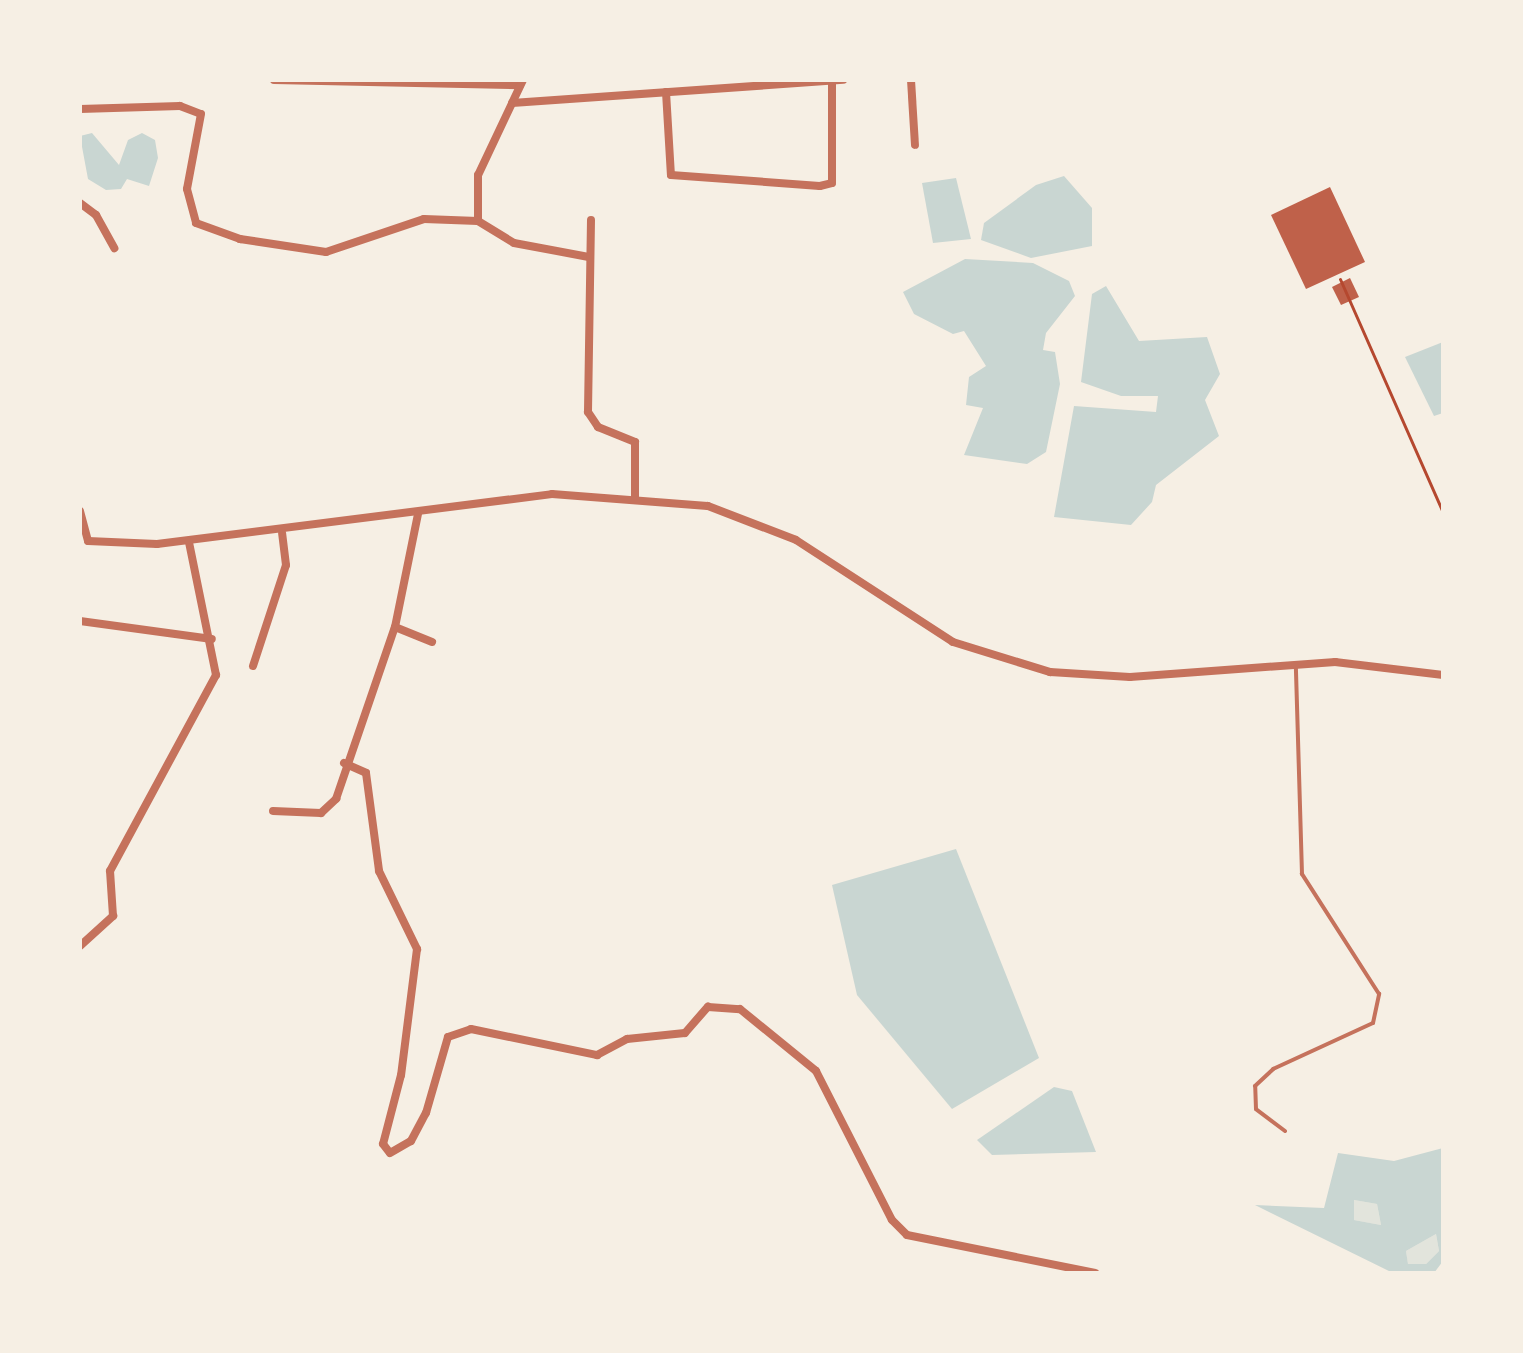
<!DOCTYPE html>
<style>
body{margin:0}
#map{position:relative;width:1523px;height:1353px;overflow:hidden;background:#f6efe4;font-family:"Work Sans",sans-serif}
div>[style]{position:absolute}
.green>*{inset:0;background:#e2e4dc}
.water>*{inset:0;background:#c9d6d2}
.building>*{inset:0;background:#bf614a}
.path>*{height:3px;margin:-1.5px;padding:0 1.5px;transform-origin:1.5px;border-radius:1.5px;background:#b5482f}
.service>*{height:4px;margin:-2px;padding:0 2px;transform-origin:2px;border-radius:2px;background:#c5725c}
.minor>*{height:8px;margin:-4px;padding:0 4px;transform-origin:4px;border-radius:4px;background:#c5725c}
span{translate:-50% -50%;white-space:nowrap;text-align:center;line-height:1.15;-webkit-text-stroke:6px #f6efe4;paint-order:stroke}
.frame{position:absolute;inset:0;border:82px solid #f6efe4;pointer-events:none}
</style>
<div id="map">
<div class="green">
<div style="clip-path:polygon(1354px 1200px,1377px 1204px,1381px 1225px,1354px 1220px)"></div>
<div style="clip-path:polygon(1436px 1234px,1439px 1251px,1426px 1264px,1408px 1265px,1406px 1251px)"></div>
</div>
<div class="water">
<div style="clip-path:polygon(92px 133px,119px 165px,128px 140px,142px 133px,155px 140px,158px 158px,149px 186px,127px 179px,121px 189px,106px 190px,88px 179px,80px 136px)"></div>
<div style="clip-path:polygon(1064px 176px,1092px 208px,1092px 246px,1031px 258px,981px 240px,984px 223px,1036px 185px)"></div>
<div style="clip-path:polygon(956px 178px,971px 239px,933px 243px,922px 183px)"></div>
<div style="clip-path:polygon(965px 259px,1033px 263px,1069px 281px,1075px 296px,1046px 333px,1043px 350px,1055px 352px,1060px 384px,1046px 452px,1027px 464px,964px 455px,983px 408px,966px 405px,969px 377px,986px 366px,964px 331px,953px 334px,914px 314px,903px 292px)"></div>
<div style="clip-path:polygon(1106px 286px,1139px 341px,1207px 337px,1220px 374px,1205px 400px,1219px 436px,1156px 485px,1152px 502px,1131px 525px,1054px 517px,1074px 406px,1156px 412px,1158px 396px,1121px 396px,1081px 382px,1092px 294px)"></div>
<div style="clip-path:polygon(1443px 342px,1443px 413px,1434px 416px,1405px 357px)"></div>
<div style="clip-path:polygon(956px 849px,1039px 1058px,952px 1109px,857px 995px,832px 885px)"></div>
<div style="clip-path:polygon(1054px 1087px,1072px 1091px,1096px 1152px,992px 1155px,977px 1140px)"></div>
<div style="clip-path:polygon(evenodd,1443px 1148px,1443px 1261px,1434px 1273px,1393px 1273px,1255px 1205px,1324px 1208px,1338px 1153px,1394px 1161px,1443px 1148px,1354px 1200px,1377px 1204px,1381px 1225px,1354px 1220px,1354px 1200px,1443px 1148px,1436px 1234px,1439px 1251px,1426px 1264px,1408px 1264px,1406px 1251px,1436px 1234px)"></div>
</div>
<div class="building">
<div style="clip-path:polygon(1330px 187px,1365px 262px,1306px 289px,1271px 215px)"></div>
<div style="clip-path:polygon(1350px 278px,1359px 297px,1341px 305px,1332px 287px)"></div>
</div>
<div class="path">
<div style="left:1340px;top:279px;width:255px;rotate:66.2deg"></div>
</div>
<div class="service">
<div style="left:1285px;top:1131px;width:36px;rotate:-143deg"></div>
<div style="left:1256px;top:1109px;width:23px;rotate:-92deg"></div>
<div style="left:1255px;top:1086px;width:25px;rotate:-43deg"></div>
<div style="left:1273px;top:1069px;width:110px;rotate:-24.7deg"></div>
<div style="left:1373px;top:1023px;width:30px;rotate:-78deg"></div>
<div style="left:1379px;top:994px;width:143px;rotate:-122.7deg"></div>
<div style="left:1302px;top:874px;width:208px;rotate:-91.7deg"></div>
</div>
<div class="minor">
<div style="left:274px;top:80px;width:246px;rotate:1.2deg"></div>
<div style="left:523px;top:80px;width:105px;rotate:115.3deg"></div>
<div style="left:478px;top:175px;width:46px;rotate:90deg"></div>
<div style="left:478px;top:221px;width:42px;rotate:31.4deg"></div>
<div style="left:514px;top:243px;width:76px;rotate:10.6deg"></div>
<div style="left:911px;top:80px;width:65px;rotate:86.5deg"></div>
<div style="left:666px;top:92px;width:83px;rotate:86.6deg"></div>
<div style="left:671px;top:175px;width:149px;rotate:4.2deg"></div>
<div style="left:820px;top:186px;width:12px;rotate:-14deg"></div>
<div style="left:832px;top:183px;width:102px;rotate:-90deg"></div>
<div style="left:512px;top:103px;width:332px;rotate:-4deg"></div>
<div style="left:80px;top:109px;width:100px;rotate:-1.7deg"></div>
<div style="left:180px;top:106px;width:22px;rotate:21deg"></div>
<div style="left:201px;top:114px;width:76px;rotate:100.6deg"></div>
<div style="left:187px;top:189px;width:35px;rotate:75deg"></div>
<div style="left:196px;top:223px;width:47px;rotate:20deg"></div>
<div style="left:240px;top:239px;width:87px;rotate:8.6deg"></div>
<div style="left:326px;top:252px;width:103px;rotate:-18.6deg"></div>
<div style="left:424px;top:219px;width:54px;rotate:2.1deg"></div>
<div style="left:80px;top:203px;width:20px;rotate:37deg"></div>
<div style="left:96px;top:215px;width:38px;rotate:61deg"></div>
<div style="left:591px;top:220px;width:192px;rotate:90.9deg"></div>
<div style="left:588px;top:412px;width:18px;rotate:56deg"></div>
<div style="left:598px;top:427px;width:40px;rotate:22deg"></div>
<div style="left:635px;top:442px;width:55px;rotate:90deg"></div>
<div style="left:80px;top:511px;width:31px;rotate:75deg"></div>
<div style="left:88px;top:541px;width:69px;rotate:2.5deg"></div>
<div style="left:157px;top:544px;width:398px;rotate:-7.2deg"></div>
<div style="left:552px;top:494px;width:156px;rotate:4.4deg"></div>
<div style="left:708px;top:506px;width:94px;rotate:21.1deg"></div>
<div style="left:796px;top:540px;width:187px;rotate:33deg"></div>
<div style="left:953px;top:642px;width:102px;rotate:17.2deg"></div>
<div style="left:1050px;top:672px;width:80px;rotate:3.6deg"></div>
<div style="left:1130px;top:677px;width:206px;rotate:-4.2deg"></div>
<div style="left:1335px;top:662px;width:109px;rotate:6.9deg"></div>
<div style="left:418px;top:514px;width:115px;rotate:101.5deg"></div>
<div style="left:395px;top:627px;width:40px;rotate:22deg"></div>
<div style="left:80px;top:621px;width:133px;rotate:7.8deg"></div>
<div style="left:253px;top:666px;width:106px;rotate:-71.9deg"></div>
<div style="left:286px;top:565px;width:32px;rotate:-97deg"></div>
<div style="left:344px;top:763px;width:24px;rotate:24deg"></div>
<div style="left:366px;top:773px;width:99px;rotate:82.4deg"></div>
<div style="left:379px;top:871px;width:87px;rotate:64deg"></div>
<div style="left:417px;top:949px;width:127px;rotate:97.2deg"></div>
<div style="left:401px;top:1075px;width:71px;rotate:104.6deg"></div>
<div style="left:383px;top:1144px;width:11px;rotate:52deg"></div>
<div style="left:390px;top:1153px;width:24px;rotate:-30deg"></div>
<div style="left:411px;top:1141px;width:32px;rotate:-62deg"></div>
<div style="left:426px;top:1113px;width:79px;rotate:-73.9deg"></div>
<div style="left:448px;top:1037px;width:24px;rotate:-19deg"></div>
<div style="left:471px;top:1029px;width:129px;rotate:11.7deg"></div>
<div style="left:597px;top:1055px;width:34px;rotate:-28deg"></div>
<div style="left:627px;top:1039px;width:58px;rotate:-5.9deg"></div>
<div style="left:685px;top:1033px;width:35px;rotate:-49deg"></div>
<div style="left:708px;top:1007px;width:32px;rotate:4deg"></div>
<div style="left:740px;top:1009px;width:98px;rotate:39.2deg"></div>
<div style="left:816px;top:1071px;width:167px;rotate:63deg"></div>
<div style="left:892px;top:1220px;width:21px;rotate:45deg"></div>
<div style="left:907px;top:1235px;width:192px;rotate:11.4deg"></div>
<div style="left:273px;top:811px;width:48px;rotate:2.4deg"></div>
<div style="left:321px;top:813px;width:21px;rotate:-43deg"></div>
<div style="left:336px;top:799px;width:182px;rotate:-71.1deg"></div>
<div style="left:80px;top:946px;width:45px;rotate:-42.3deg"></div>
<div style="left:113px;top:916px;width:45px;rotate:-93.8deg"></div>
<div style="left:110px;top:871px;width:223px;rotate:-61.6deg"></div>
<div style="left:216px;top:675px;width:136px;rotate:-101.5deg"></div>
</div>
<div class="frame"></div>
</div>
